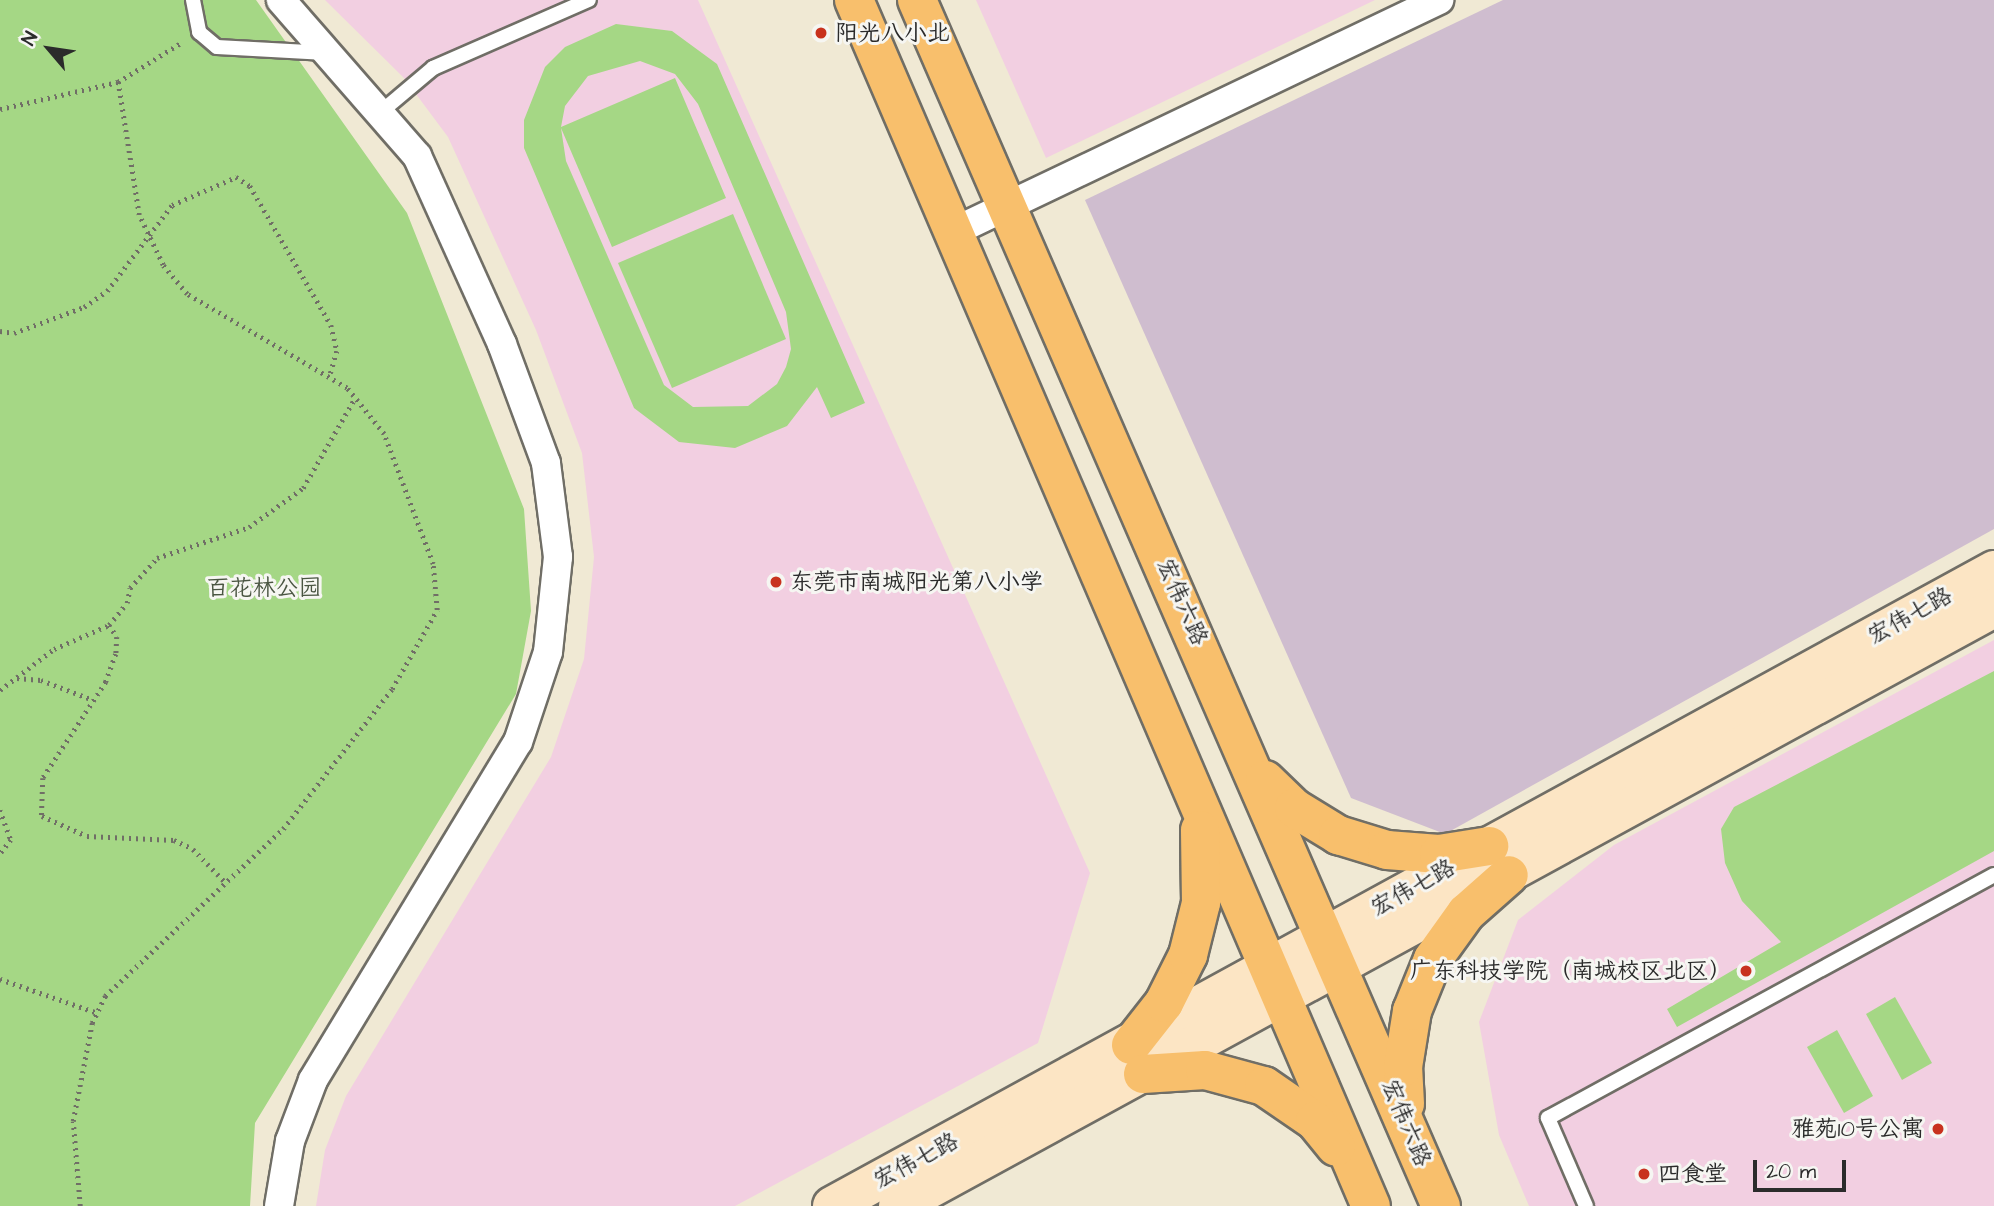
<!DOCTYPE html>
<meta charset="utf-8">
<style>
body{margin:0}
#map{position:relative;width:1994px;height:1206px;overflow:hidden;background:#f0e9d4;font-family:"Architects Daughter","LXGW WenKai TC",sans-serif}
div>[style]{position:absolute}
.built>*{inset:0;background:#f2cfe1}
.industrial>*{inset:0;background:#cfbdcf}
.green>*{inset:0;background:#a5d785}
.path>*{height:4.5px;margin-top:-2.25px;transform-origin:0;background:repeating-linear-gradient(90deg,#706e66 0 2px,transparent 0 7px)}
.roads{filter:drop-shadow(2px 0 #706e66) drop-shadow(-2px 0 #706e66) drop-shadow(0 2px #706e66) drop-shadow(0 -2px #706e66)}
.lane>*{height:14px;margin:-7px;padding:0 7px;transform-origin:7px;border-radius:7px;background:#fff}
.street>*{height:28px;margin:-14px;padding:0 14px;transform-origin:14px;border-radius:14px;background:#fff}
.secondary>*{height:38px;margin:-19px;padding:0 19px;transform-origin:19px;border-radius:19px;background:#fce5c4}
.primary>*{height:38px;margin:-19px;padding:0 19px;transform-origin:19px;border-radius:19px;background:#f8bf6c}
.dots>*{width:19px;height:19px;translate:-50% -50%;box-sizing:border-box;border:4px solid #f6f6f2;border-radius:50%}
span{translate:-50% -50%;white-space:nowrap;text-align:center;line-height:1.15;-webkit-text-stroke:6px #f6f6f2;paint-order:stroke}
.poi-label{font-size:23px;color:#2b2b2b}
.left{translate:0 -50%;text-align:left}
.right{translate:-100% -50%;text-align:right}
.park-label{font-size:23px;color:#4a5642}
.street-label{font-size:23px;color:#2b2b2b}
.north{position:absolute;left:14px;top:14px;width:70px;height:70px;-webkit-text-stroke:5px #f6f6f2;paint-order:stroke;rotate:299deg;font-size:19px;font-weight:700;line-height:28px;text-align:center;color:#2b2b2b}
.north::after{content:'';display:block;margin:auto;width:24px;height:32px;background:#2b2b2b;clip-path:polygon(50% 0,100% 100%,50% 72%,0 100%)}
.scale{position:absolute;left:1753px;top:1160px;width:93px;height:32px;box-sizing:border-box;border:4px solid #2b2b2b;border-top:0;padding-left:9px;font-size:21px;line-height:24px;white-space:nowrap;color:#2b2b2b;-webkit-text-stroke:5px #f6f6f2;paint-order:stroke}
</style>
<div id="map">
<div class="built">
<div style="clip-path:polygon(325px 0,698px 0,1090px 873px,1038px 1043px,735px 1206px,316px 1206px,325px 1150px,346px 1096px,551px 757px,584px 659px,594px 557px,582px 453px,536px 330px,448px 137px,404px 78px)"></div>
<div style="clip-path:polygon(976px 0,1375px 0,1046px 158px)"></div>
<div style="clip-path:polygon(1994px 640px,1994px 1206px,1529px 1206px,1499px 1135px,1479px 1022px,1518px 920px,1614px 845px)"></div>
</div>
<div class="industrial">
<div style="clip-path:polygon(1503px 0,1994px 0,1994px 529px,1445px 834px,1351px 798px,1085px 200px)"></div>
</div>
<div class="green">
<div style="clip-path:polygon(0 0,256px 0,407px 213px,524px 509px,531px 611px,516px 694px,255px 1123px,250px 1206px,0 1206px)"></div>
<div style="clip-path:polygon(evenodd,616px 24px,672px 31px,717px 64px,865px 403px,831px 418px,817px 387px,787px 426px,735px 448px,679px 442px,634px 408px,524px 148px,524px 120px,545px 67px,565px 47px,616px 24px,640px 61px,675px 74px,698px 104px,786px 312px,791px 349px,786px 367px,777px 384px,748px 406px,693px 407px,664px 385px,566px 161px,561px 128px,612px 247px,726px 198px,675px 78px,561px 127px,565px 106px,588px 76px,640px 61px)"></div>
<div style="clip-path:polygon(733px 214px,786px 339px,672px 388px,618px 263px)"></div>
<div style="clip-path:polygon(1994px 671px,1994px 851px,1677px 1027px,1667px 1009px,1781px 942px,1742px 901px,1725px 863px,1721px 829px,1734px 807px)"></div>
<div style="clip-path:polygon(1895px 997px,1932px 1063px,1902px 1080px,1866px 1014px)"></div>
<div style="clip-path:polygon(1837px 1030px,1873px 1096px,1844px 1113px,1807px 1047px)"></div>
</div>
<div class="path">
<div style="left:0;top:109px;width:121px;rotate:-12.9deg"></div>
<div style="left:118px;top:82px;width:74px;rotate:-31.8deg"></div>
<div style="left:0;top:331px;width:14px;rotate:8deg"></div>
<div style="left:14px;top:333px;width:75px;rotate:-20.4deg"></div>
<div style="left:84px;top:307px;width:28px;rotate:-35deg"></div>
<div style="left:107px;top:291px;width:108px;rotate:-52.9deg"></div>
<div style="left:172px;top:205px;width:70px;rotate:-23.6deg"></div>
<div style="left:236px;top:177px;width:17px;rotate:33deg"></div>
<div style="left:250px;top:186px;width:161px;rotate:59.8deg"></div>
<div style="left:331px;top:325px;width:27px;rotate:77deg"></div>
<div style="left:337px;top:351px;width:26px;rotate:106deg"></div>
<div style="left:109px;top:625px;width:14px;rotate:56deg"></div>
<div style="left:117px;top:637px;width:17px;rotate:93deg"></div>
<div style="left:116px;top:654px;width:30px;rotate:110deg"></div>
<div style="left:106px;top:682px;width:115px;rotate:123.3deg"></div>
<div style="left:43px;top:778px;width:38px;rotate:92deg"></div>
<div style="left:42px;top:816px;width:49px;rotate:24deg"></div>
<div style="left:87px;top:836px;width:87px;rotate:2.6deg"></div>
<div style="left:174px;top:840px;width:21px;rotate:25deg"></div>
<div style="left:193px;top:849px;width:49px;rotate:45.8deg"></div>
<div style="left:17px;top:678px;width:24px;rotate:5deg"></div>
<div style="left:41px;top:680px;width:53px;rotate:20.8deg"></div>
<div style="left:0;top:690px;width:68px;rotate:-37.2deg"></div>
<div style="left:54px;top:649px;width:60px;rotate:-23.6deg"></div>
<div style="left:109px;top:625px;width:28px;rotate:-51deg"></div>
<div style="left:127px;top:603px;width:15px;rotate:-79deg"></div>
<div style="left:130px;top:588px;width:40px;rotate:-48deg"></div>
<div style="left:157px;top:558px;width:97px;rotate:-18.6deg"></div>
<div style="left:249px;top:527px;width:67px;rotate:-35.8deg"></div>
<div style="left:303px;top:488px;width:104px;rotate:-60deg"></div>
<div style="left:0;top:810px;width:32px;rotate:70deg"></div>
<div style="left:11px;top:840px;width:18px;rotate:128deg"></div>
<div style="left:0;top:979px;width:104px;rotate:19.1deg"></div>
<div style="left:80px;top:1206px;width:85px;rotate:-94.7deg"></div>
<div style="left:73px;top:1121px;width:100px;rotate:-79deg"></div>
<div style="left:92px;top:1023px;width:30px;rotate:-64deg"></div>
<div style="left:105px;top:996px;width:244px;rotate:-43.2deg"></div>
<div style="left:283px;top:829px;width:177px;rotate:-52.1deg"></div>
<div style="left:392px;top:689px;width:91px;rotate:-60.3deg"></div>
<div style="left:437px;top:610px;width:46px;rotate:-95deg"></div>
<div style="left:433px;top:564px;width:139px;rotate:-110.7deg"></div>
<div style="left:384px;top:434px;width:59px;rotate:-128.8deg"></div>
<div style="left:347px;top:388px;width:186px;rotate:-149.6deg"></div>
<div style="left:187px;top:294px;width:38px;rotate:-130deg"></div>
<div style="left:163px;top:265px;width:55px;rotate:-115.6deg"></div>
<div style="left:139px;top:215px;width:135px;rotate:-99deg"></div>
</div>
<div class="roads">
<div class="lane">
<div style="left:193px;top:0;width:33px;rotate:79deg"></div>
<div style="left:199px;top:32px;width:23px;rotate:40deg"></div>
<div style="left:217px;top:47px;width:109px;rotate:3.2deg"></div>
<div style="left:382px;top:111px;width:67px;rotate:-40.1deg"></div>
<div style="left:433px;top:68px;width:170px;rotate:-23.6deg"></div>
<div style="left:1586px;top:1206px;width:96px;rotate:-113.4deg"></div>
<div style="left:1548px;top:1118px;width:508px;rotate:-28.58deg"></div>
</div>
<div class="street">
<div style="left:953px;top:232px;width:539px;rotate:-25.52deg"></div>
<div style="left:279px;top:1206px;width:66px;rotate:-80.4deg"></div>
<div style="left:290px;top:1141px;width:65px;rotate:-69.3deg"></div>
<div style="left:313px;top:1080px;width:395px;rotate:-58.8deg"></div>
<div style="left:518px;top:742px;width:95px;rotate:-71.6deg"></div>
<div style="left:548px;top:652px;width:96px;rotate:-84deg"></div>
<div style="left:558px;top:557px;width:95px;rotate:-97.3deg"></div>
<div style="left:546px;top:463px;width:127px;rotate:-110.3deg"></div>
<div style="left:502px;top:344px;width:206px;rotate:-114.3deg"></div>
<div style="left:417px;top:156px;width:207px;rotate:-131.1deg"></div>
</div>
<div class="secondary">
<div style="left:832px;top:1206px;width:1325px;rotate:-28.69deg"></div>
<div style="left:898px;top:1206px;width:1249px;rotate:-28.62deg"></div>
</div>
<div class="primary">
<div style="left:854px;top:0;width:1312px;rotate:66.8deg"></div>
<div style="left:917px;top:0;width:1315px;rotate:66.52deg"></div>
<div style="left:1265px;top:780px;width:40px;rotate:44deg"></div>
<div style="left:1294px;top:808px;width:52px;rotate:31.5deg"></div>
<div style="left:1338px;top:835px;width:51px;rotate:17deg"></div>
<div style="left:1387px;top:850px;width:52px;rotate:4.4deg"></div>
<div style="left:1439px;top:854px;width:51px;rotate:-9.1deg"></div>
<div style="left:1131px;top:1045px;width:53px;rotate:-51.8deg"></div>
<div style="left:1164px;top:1003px;width:54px;rotate:-63.4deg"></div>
<div style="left:1188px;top:955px;width:54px;rotate:-76deg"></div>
<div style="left:1201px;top:903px;width:73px;rotate:-90.8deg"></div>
<div style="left:1143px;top:1074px;width:62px;rotate:-3.7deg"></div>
<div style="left:1205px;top:1070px;width:61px;rotate:15.2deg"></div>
<div style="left:1264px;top:1086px;width:62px;rotate:34.5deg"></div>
<div style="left:1315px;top:1121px;width:33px;rotate:51deg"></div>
<div style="left:1405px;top:1104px;width:37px;rotate:-93deg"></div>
<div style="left:1403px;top:1067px;width:57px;rotate:-80.9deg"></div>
<div style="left:1412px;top:1011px;width:56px;rotate:-68deg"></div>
<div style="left:1433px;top:959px;width:57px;rotate:-54.3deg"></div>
<div style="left:1466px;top:913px;width:57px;rotate:-41.5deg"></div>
</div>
</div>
<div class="dots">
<div style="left:821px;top:33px;background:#c8321e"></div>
<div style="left:776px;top:582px;background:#c8321e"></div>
<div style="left:1746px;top:971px;background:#c8321e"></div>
<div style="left:1938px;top:1129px;background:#c8321e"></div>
<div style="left:1644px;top:1174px;background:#c8321e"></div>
</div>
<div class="poi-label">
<span class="left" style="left:835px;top:33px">阳光八小北</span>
<span class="left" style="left:790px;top:582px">东莞市南城阳光第八小学</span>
<span class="right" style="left:1732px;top:971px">广东科技学院（南城校区北区）</span>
<span class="right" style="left:1924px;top:1129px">雅苑10号公寓</span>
<span class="left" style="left:1658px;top:1174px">四食堂</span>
</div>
<div class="park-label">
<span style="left:264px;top:588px">百花林公园</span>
</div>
<div class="street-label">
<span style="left:1182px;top:602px;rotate:66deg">宏伟六路</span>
<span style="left:1910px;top:616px;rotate:-29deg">宏伟七路</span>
<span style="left:1413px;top:888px;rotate:-29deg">宏伟七路</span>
<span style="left:1406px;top:1123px;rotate:67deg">宏伟六路</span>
<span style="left:916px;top:1161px;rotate:-28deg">宏伟七路</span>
</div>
<div class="north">N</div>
<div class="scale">20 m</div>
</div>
